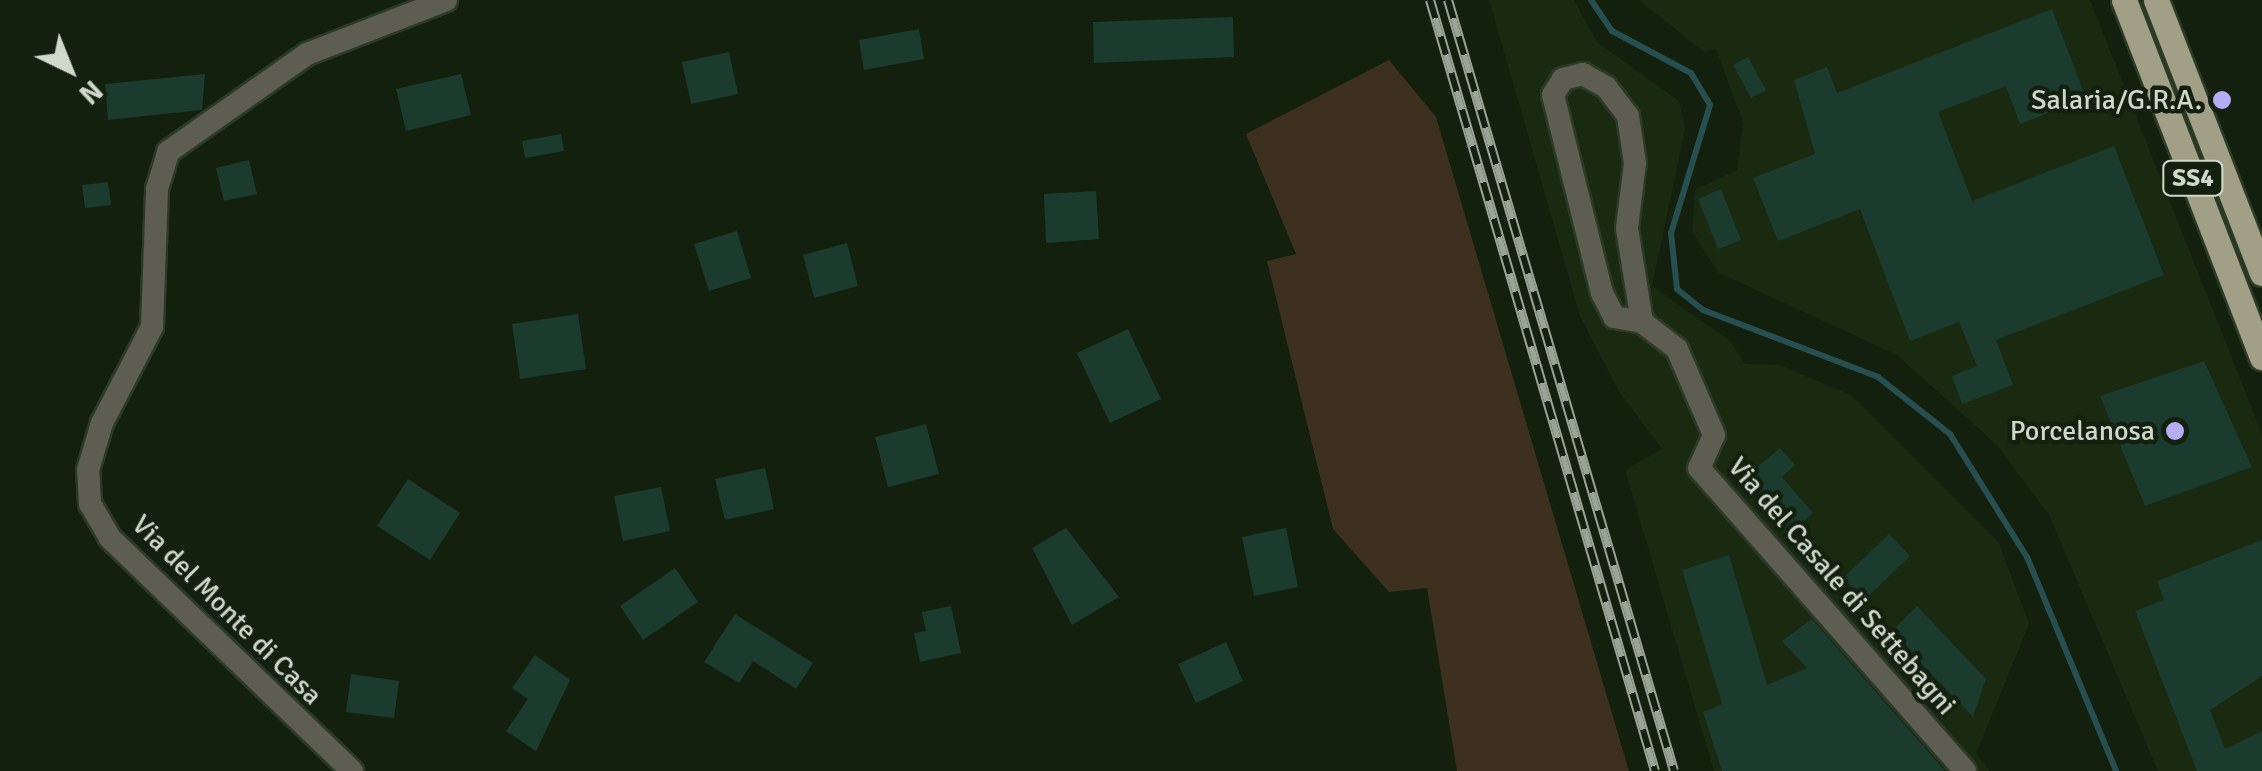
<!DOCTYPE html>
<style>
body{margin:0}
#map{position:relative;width:2262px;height:771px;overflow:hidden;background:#12200d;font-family:Signika,sans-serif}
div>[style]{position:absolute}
.built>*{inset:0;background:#192a11}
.green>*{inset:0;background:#3d301e}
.stream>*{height:6px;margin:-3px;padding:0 3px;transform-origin:3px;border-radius:3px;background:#284f50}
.building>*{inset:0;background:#1b3b2f}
.roads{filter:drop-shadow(2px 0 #2c3a28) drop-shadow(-2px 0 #2c3a28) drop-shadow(0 2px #2c3a28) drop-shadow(0 -2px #2c3a28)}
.street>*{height:22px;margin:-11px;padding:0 11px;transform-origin:11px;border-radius:11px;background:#5e5d51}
.primary>*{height:25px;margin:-12.5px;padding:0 12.5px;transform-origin:12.5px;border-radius:12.5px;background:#a1a086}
.rail>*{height:10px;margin-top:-5px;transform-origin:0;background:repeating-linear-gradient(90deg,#12200d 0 19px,#9aa496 0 38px);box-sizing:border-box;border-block:2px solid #9aa496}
.dots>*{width:28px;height:28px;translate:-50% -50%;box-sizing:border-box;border:5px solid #12200d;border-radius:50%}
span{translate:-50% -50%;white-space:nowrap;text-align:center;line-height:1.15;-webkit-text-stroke:9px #12200d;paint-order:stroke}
.shield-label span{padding:2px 8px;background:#12200d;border:2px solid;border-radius:8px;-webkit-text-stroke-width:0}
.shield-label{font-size:25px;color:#cfd8cb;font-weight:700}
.poi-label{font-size:28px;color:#cfd8cb}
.right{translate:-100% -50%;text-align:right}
.street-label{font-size:28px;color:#cfd8cb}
.north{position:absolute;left:20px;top:20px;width:100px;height:100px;-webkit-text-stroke:8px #12200d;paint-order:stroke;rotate:137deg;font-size:28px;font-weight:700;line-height:40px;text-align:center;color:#cfd8cb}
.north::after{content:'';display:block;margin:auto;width:35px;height:45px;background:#cfd8cb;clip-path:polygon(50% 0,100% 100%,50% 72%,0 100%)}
</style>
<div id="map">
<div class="built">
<div style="clip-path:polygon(1489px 0,1574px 0,1597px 42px,1679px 101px,1685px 129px,1652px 286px,1731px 342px,1745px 364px,1780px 365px,1851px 395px,1999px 543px,2029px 624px,1976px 754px,1990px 771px,1714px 771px,1625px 470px,1662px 449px,1618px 390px,1580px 316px)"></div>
<div style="clip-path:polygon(1639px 0,2090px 0,2262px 434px,2262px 771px,2158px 771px,2049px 515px,1996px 444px,1897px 355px,1719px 273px,1692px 232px,1695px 190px,1737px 170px,1743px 123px,1716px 49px,1704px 52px)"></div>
</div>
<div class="green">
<div style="clip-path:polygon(1389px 60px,1436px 117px,1629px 771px,1457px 771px,1427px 588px,1389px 592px,1333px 529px,1267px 261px,1296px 254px,1246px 134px)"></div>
</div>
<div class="stream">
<div style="left:1591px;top:0;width:37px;rotate:56deg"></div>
<div style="left:1612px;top:31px;width:89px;rotate:28deg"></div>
<div style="left:1691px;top:73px;width:37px;rotate:59deg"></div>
<div style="left:1710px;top:105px;width:134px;rotate:106.9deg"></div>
<div style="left:1671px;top:233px;width:56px;rotate:83.9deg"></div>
<div style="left:1677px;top:289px;width:33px;rotate:39deg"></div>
<div style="left:1703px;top:310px;width:187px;rotate:20.9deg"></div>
<div style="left:1878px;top:377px;width:92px;rotate:38.4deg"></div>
<div style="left:1950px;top:434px;width:145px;rotate:58deg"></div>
<div style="left:2027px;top:557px;width:232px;rotate:67.4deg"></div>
</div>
<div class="building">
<div style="clip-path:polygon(2052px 9px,2086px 98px,2020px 124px,2006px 86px,1938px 112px,1972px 201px,2114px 146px,2164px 275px,1996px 340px,2013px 385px,1962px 404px,1952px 376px,1977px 366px,1959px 322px,1910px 341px,1860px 209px,1778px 241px,1753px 178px,1815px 154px,1794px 80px,1827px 67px,1837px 93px)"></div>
<div style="clip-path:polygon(1233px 17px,1234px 57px,1094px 63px,1093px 22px)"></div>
<div style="clip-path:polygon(919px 29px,924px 59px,864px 70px,859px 40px)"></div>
<div style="clip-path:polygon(729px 52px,738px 94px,691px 104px,682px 62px)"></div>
<div style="clip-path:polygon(1748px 57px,1766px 90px,1751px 98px,1733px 65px)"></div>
<div style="clip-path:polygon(205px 74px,202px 110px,108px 120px,105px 84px)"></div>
<div style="clip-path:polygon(461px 74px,471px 115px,406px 131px,396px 89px)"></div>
<div style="clip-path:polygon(561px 134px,564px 151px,525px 158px,522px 141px)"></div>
<div style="clip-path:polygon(249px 160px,257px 194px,224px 201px,216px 168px)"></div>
<div style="clip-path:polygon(108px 182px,111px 205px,85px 208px,82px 185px)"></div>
<div style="clip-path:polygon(1721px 189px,1741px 240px,1718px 249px,1698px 199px)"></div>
<div style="clip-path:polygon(1096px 191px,1099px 239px,1046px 243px,1044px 194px)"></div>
<div style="clip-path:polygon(737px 231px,751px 278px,709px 291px,694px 244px)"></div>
<div style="clip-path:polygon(847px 243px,858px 286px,814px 298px,803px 255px)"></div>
<div style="clip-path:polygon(578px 314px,586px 369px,520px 379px,512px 324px)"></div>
<div style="clip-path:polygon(1128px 329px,1161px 399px,1110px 423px,1077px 353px)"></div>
<div style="clip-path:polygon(2204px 361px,2252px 467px,2145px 506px,2100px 396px)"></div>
<div style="clip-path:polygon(926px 424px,939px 474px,888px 487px,875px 437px)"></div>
<div style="clip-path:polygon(1780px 448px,1795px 465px,1782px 477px,1813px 513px,1789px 534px,1742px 480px)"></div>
<div style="clip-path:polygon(765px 468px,774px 509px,725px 520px,715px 479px)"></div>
<div style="clip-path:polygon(408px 479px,460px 513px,430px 560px,377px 526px)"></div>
<div style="clip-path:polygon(661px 487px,670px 531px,623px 541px,614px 496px)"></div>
<div style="clip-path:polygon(1066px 528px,1119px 597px,1072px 625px,1032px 548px)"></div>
<div style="clip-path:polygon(1286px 528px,1298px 587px,1254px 596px,1242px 537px)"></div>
<div style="clip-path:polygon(1889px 534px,1910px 556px,1864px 600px,1843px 578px)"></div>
<div style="clip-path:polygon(2262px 540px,2262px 676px,2210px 710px,2225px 749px,2262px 731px,2262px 771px,2197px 771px,2135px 611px,2164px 600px,2157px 581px)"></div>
<div style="clip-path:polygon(1729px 555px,1767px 685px,1807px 668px,1782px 641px,1812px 619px,1945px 771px,1722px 771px,1703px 712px,1722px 704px,1682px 570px)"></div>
<div style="clip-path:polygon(675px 568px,698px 602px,643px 640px,620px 606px)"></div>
<div style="clip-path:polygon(951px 606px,961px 653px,920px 662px,914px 633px,926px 631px,922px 612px)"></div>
<div style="clip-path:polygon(1917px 606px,1986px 679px,1973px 717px,1891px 632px)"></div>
<div style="clip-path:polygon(735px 614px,813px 663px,796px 689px,753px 661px,739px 683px,704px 662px)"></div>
<div style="clip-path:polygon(1226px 642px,1243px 681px,1196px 703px,1178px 664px)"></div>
<div style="clip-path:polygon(535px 655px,570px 680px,536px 751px,506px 731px,528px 699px,512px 688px)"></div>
<div style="clip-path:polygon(351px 674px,399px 681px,394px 718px,346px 712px)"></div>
</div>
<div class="roads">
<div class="street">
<div style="left:1642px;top:322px;width:95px;rotate:-99.1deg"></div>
<div style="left:1627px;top:228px;width:65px;rotate:-83deg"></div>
<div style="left:1635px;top:163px;width:48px;rotate:-98.5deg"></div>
<div style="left:1628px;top:116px;width:36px;rotate:-127deg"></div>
<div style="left:1606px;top:87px;width:26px;rotate:-151deg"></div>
<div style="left:1583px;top:74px;width:21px;rotate:166deg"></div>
<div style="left:1563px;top:79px;width:19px;rotate:122deg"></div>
<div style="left:1553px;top:95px;width:204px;rotate:76.1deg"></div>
<div style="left:1602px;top:293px;width:27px;rotate:63deg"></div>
<div style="left:1614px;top:317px;width:28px;rotate:10deg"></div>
<div style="left:1642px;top:322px;width:44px;rotate:37.6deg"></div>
<div style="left:1677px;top:349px;width:94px;rotate:66.7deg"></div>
<div style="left:1714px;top:435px;width:36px;rotate:114deg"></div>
<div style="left:1699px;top:468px;width:403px;rotate:48.7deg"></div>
<div style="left:352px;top:771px;width:336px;rotate:-136.1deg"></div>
<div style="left:110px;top:538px;width:39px;rotate:-120deg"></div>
<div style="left:90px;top:504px;width:34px;rotate:-93deg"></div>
<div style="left:88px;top:470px;width:49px;rotate:-73.4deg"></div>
<div style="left:102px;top:423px;width:108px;rotate:-62.5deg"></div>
<div style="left:152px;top:327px;width:138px;rotate:-87.9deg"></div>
<div style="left:157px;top:189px;width:39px;rotate:-73deg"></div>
<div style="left:168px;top:152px;width:170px;rotate:-35.2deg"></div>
<div style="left:307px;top:54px;width:149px;rotate:-21.2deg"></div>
</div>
<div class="primary">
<div style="left:2124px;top:0;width:383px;rotate:68.9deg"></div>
<div style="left:2156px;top:0;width:293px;rotate:68.8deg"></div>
</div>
</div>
<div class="rail">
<div style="left:1430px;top:0;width:803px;rotate:73.73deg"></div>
<div style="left:1448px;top:0;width:803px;rotate:73.66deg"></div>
</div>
<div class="dots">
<div style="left:2222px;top:100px;background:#b6acf8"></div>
<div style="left:2175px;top:431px;background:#b6acf8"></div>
</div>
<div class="shield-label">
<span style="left:2193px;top:178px">SS4</span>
</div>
<div class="poi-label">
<span class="right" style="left:2202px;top:100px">Salaria/G.R.A.</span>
<span class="right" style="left:2155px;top:431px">Porcelanosa</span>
</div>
<div class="street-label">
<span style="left:1842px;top:586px;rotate:49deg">Via del Casale di Settebagni</span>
<span style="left:227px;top:610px;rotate:45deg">Via del Monte di Casa</span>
</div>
<div class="north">N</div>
</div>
